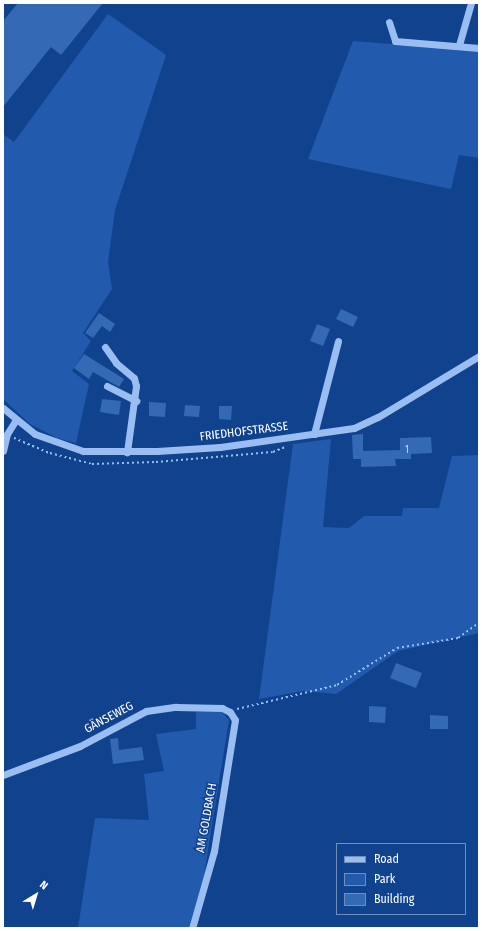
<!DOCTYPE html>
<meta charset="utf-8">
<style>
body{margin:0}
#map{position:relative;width:482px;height:931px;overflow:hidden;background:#11428e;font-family:"Fira Sans Condensed",sans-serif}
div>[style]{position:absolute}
.green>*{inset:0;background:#225bae}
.building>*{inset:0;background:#3469b6}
.path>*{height:1.5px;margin-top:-0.75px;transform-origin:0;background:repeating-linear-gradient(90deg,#9abef2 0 2px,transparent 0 5px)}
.minor>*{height:7px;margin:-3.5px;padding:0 3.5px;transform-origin:3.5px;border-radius:3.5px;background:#9abef2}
span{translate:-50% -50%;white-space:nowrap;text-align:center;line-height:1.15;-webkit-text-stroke:3px #11428e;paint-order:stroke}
.number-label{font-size:10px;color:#ccdaed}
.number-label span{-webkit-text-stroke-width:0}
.street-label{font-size:12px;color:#fff}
.frame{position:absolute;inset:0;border:4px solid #fff;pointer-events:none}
.legend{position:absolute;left:336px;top:843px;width:130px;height:72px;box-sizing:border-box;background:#11428e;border:1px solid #708ebb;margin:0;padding:5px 7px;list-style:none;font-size:12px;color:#fff}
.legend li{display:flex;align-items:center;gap:8px;height:20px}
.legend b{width:20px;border:1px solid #708ebb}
.north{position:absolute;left:16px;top:875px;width:40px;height:40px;-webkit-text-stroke:3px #11428e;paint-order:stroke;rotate:38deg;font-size:11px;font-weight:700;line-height:16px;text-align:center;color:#fff}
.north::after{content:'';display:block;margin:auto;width:14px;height:18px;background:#fff;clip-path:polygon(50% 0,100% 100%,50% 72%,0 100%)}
</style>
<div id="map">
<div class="green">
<div style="clip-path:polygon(108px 14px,166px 55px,115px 210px,108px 262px,112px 289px,83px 333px,91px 341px,72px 371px,89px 384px,76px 443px,57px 438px,30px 424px,3px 399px,3px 134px,14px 142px)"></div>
<div style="clip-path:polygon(353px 41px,479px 51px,479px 158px,459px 155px,451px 189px,308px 159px)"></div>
<div style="clip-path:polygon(331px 439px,323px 527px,349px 528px,364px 516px,402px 516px,403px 508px,439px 508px,452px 456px,479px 455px,479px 633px,398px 651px,336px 694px,303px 691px,259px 699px,293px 444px)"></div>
<div style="clip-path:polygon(196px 712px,222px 712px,229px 720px,204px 875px,189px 928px,78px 928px,95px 818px,149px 820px,144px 774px,164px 771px,156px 734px,196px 729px)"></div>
</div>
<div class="building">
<div style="clip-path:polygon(18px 3px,103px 3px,61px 55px,51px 47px,3px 107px,3px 21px)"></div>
<div style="clip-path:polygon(341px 309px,358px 317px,353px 327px,336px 319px)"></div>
<div style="clip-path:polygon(99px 313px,115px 324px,110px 332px,102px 326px,93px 338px,85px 333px)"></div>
<div style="clip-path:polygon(317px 324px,330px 329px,323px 346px,310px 341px)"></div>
<div style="clip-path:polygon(84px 354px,124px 379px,119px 387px,93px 372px,89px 379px,74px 368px)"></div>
<div style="clip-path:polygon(102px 399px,121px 401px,119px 415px,100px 412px)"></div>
<div style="clip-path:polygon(149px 402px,166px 403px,165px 417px,149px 416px)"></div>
<div style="clip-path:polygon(185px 405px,200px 406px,199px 417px,184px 416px)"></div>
<div style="clip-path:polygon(219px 406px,232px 406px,231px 420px,219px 419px)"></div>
<div style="clip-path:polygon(363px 434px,363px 451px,400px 450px,400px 438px,431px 437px,432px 453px,411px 454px,411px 459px,395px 459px,396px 466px,361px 467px,361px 459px,353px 459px,352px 435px)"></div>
<div style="clip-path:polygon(396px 663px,422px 673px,416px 688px,390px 678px)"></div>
<div style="clip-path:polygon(369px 706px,386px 707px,385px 723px,369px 722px)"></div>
<div style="clip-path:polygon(430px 715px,448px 716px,448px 729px,430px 729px)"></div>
<div style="clip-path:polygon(118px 738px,119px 750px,142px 747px,144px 760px,113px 764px,110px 739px)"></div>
</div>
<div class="path">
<div style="left:14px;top:438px;width:39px;rotate:23deg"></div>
<div style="left:50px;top:453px;width:43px;rotate:14.7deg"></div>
<div style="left:92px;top:464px;width:64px;rotate:-1.8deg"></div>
<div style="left:156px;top:462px;width:117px;rotate:-4.9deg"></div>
<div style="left:273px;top:452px;width:15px;rotate:-23deg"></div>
<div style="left:237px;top:709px;width:103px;rotate:-13.5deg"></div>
<div style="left:337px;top:685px;width:70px;rotate:-31.7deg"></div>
<div style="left:397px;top:648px;width:62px;rotate:-9.3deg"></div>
<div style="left:458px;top:638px;width:26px;rotate:-36deg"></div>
</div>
<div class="minor">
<div style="left:389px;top:22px;width:20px;rotate:72deg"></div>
<div style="left:395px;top:41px;width:84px;rotate:4.8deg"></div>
<div style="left:459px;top:45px;width:44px;rotate:-74.1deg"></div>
<div style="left:105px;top:347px;width:19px;rotate:55deg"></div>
<div style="left:116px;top:363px;width:23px;rotate:40deg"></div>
<div style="left:134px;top:378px;width:8px;rotate:76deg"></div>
<div style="left:136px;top:386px;width:67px;rotate:97.8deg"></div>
<div style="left:107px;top:386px;width:33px;rotate:27deg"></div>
<div style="left:3px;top:408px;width:41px;rotate:39.1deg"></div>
<div style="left:35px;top:434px;width:51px;rotate:19.5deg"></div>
<div style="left:83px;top:451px;width:74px"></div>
<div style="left:157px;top:451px;width:63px;rotate:-3.6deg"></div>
<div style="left:220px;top:447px;width:135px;rotate:-8.1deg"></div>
<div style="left:354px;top:428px;width:26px;rotate:-25deg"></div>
<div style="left:378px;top:417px;width:118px;rotate:-31.1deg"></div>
<div style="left:314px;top:434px;width:96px;rotate:-75.5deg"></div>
<div style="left:3px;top:451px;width:17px;rotate:-77deg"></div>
<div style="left:7px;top:434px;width:15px;rotate:-58deg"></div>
<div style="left:3px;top:775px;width:82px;rotate:-20.6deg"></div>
<div style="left:80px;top:746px;width:75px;rotate:-27.9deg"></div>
<div style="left:146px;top:711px;width:30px;rotate:-8deg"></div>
<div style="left:176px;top:707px;width:46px;rotate:1.2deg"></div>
<div style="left:222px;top:708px;width:9px;rotate:27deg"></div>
<div style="left:230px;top:712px;width:9px;rotate:58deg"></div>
<div style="left:235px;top:720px;width:133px;rotate:99.1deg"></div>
<div style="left:214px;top:851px;width:80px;rotate:105.9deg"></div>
</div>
<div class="number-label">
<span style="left:407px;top:451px">1</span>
</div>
<div class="street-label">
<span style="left:244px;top:432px;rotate:-7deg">FRIEDHOFSTRASSE</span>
<span style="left:109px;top:718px;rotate:-28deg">GÄNSEWEG</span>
<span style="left:207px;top:818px;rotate:-80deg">AM GOLDBACH</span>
</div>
<div class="frame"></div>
<ul class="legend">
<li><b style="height:5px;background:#9abef2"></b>Road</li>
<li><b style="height:11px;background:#225bae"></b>Park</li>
<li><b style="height:11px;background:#3469b6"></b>Building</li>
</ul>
<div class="north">N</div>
</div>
